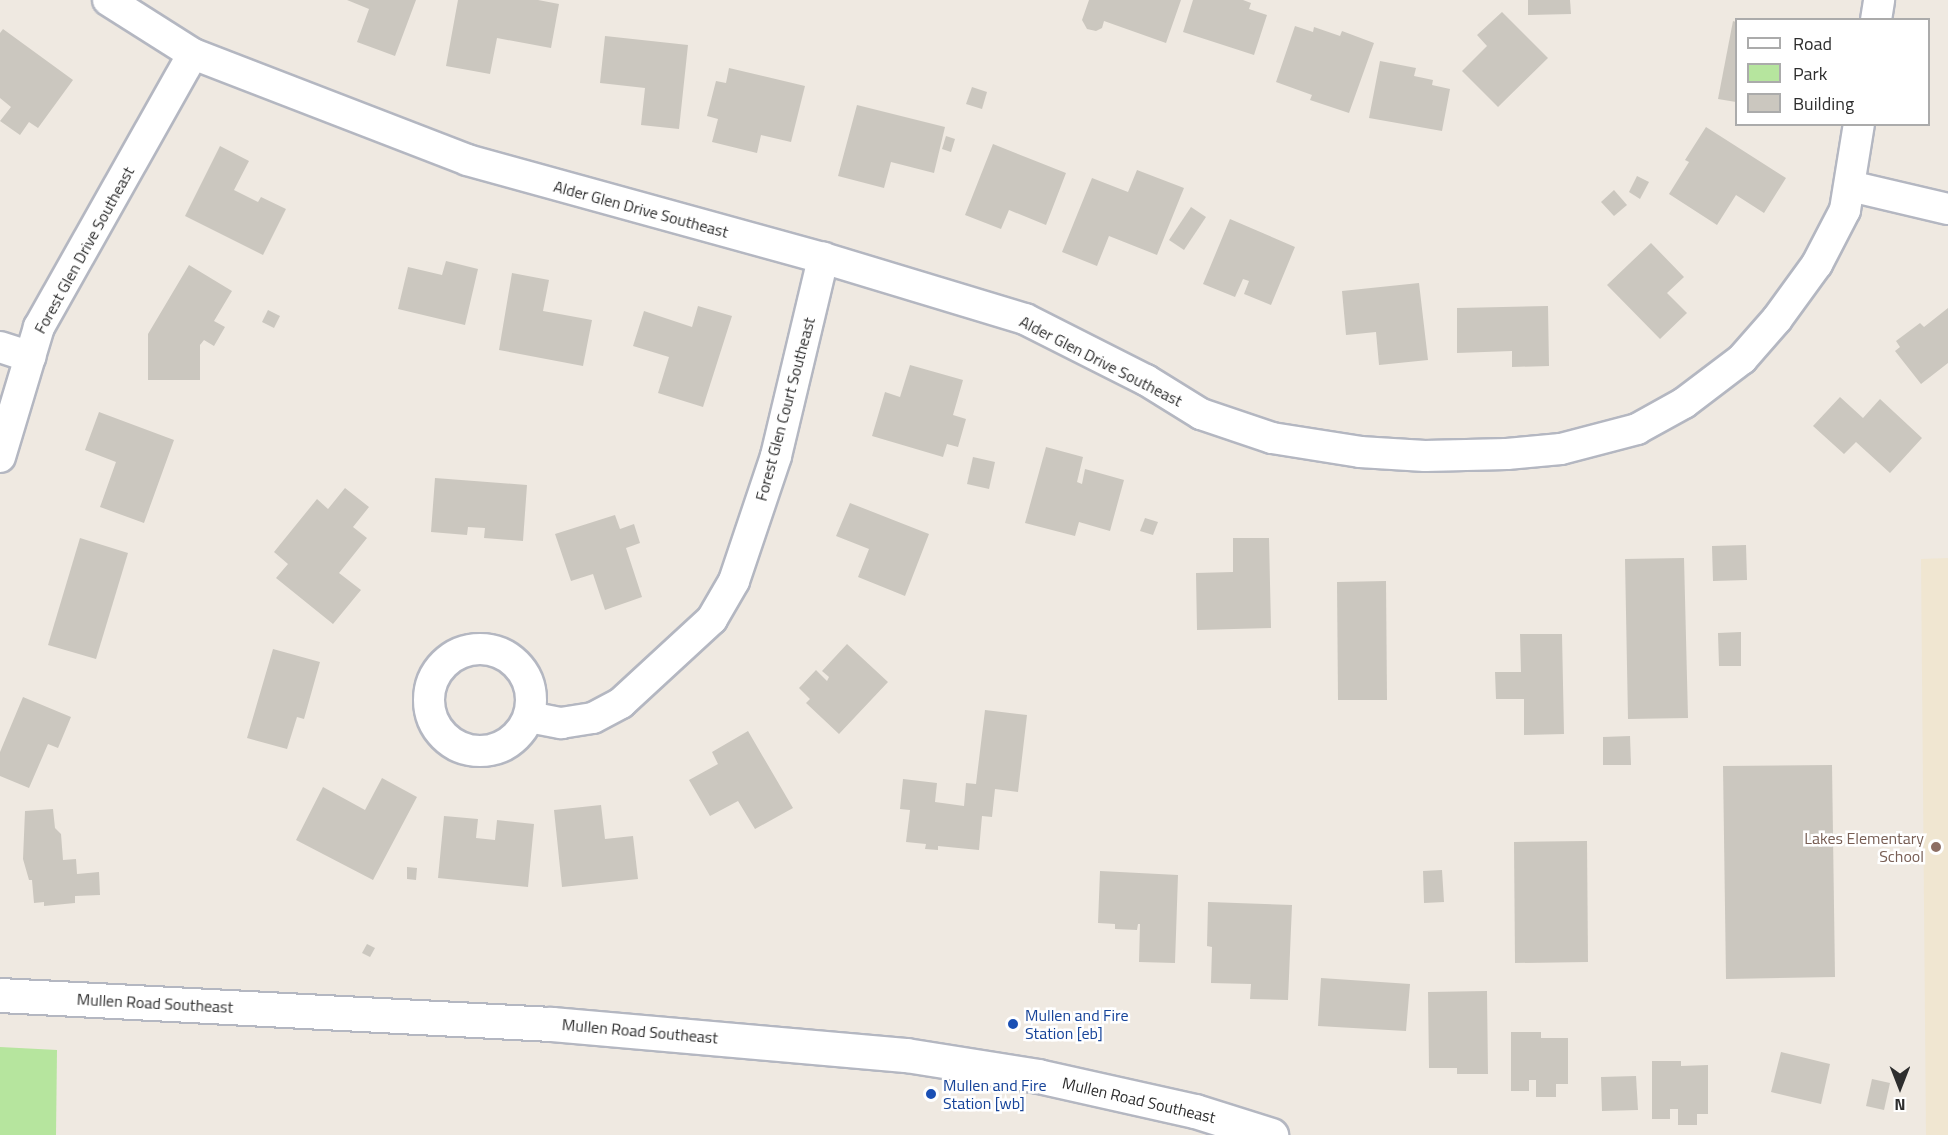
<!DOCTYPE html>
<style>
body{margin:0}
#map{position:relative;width:1948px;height:1135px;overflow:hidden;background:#efe9e1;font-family:"Titillium Web",sans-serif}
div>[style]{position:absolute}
.education>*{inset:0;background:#f0e6d1}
.green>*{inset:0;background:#b6e59e}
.building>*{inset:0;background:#cbc7bf}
.roads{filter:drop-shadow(2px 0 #b4b7c1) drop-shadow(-2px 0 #b4b7c1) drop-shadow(0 2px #b4b7c1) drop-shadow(0 -2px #b4b7c1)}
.street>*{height:30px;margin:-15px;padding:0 15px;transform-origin:15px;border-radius:15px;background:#fff}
.street>.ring{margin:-15px;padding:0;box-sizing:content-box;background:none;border:30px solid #fff;border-radius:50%}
.secondary>*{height:33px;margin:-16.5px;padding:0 16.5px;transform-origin:16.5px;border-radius:16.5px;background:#fff}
.dots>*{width:16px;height:16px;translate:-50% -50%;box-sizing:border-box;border:3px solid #fff;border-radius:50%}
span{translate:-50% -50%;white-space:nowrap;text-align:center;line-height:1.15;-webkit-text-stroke:5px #fff;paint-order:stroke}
.street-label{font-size:16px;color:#2e2e2e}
.education-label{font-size:16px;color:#785e54}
.right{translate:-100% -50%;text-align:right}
.transit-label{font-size:16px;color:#164399}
.left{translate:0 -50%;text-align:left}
.legend{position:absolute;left:1735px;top:18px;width:195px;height:108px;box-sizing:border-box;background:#fff;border:2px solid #ababab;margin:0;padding:8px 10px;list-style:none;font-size:18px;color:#2e2e2e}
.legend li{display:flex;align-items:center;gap:12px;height:30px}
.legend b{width:30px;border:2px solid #ababab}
.north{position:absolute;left:1870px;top:1057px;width:60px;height:60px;-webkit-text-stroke:4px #fff;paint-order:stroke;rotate:180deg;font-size:16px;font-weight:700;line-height:24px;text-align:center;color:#2e2e2e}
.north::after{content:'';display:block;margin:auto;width:21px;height:27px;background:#2e2e2e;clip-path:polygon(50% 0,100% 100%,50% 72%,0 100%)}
</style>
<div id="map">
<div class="education">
<div style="clip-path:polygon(1948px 558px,1948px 1135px,1926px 1135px,1921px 559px)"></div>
</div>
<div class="green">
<div style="clip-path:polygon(0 1047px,57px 1050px,56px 1135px,0 1135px)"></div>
</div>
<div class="building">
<div style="clip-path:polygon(347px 0,416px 0,395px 56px,357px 42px,369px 9px)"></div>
<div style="clip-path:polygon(458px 0,538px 0,559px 4px,551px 48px,497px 38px,490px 74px,446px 66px)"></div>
<div style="clip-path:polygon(1089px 0,1181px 0,1166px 43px,1104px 21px,1102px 28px,1096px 31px,1087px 29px,1082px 20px)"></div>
<div style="clip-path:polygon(1193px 0,1243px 0,1251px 3px,1249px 9px,1267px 15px,1254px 55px,1183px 32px)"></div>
<div style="clip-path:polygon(1528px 0,1570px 0,1571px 14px,1528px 15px)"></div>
<div style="clip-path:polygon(1502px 12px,1548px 58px,1498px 107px,1462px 71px,1487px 46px,1477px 35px)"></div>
<div style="clip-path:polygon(1733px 21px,1736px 22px,1736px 102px,1718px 99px)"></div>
<div style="clip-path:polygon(1295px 26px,1313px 32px,1314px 27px,1340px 36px,1342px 31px,1374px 43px,1349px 113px,1310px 100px,1312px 95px,1276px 82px)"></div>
<div style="clip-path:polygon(3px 29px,73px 80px,38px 128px,29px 122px,20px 135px,0 121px,11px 107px,0 98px,0 33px)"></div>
<div style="clip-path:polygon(605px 36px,688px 45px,679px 129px,641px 125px,645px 88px,600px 83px)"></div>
<div style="clip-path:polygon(1380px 61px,1416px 68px,1414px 76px,1433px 80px,1432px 85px,1450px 89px,1442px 131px,1369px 118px)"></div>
<div style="clip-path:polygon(729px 68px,805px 86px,791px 142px,761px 135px,757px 153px,712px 142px,718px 119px,707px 116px,716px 81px,726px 83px)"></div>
<div style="clip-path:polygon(972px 87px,987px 92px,982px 109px,966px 104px)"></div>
<div style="clip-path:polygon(857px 105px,945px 127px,934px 173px,891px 162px,884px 188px,838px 176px)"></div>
<div style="clip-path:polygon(1706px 127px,1786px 178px,1764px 213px,1736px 195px,1717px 225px,1669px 194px,1689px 162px,1685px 160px)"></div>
<div style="clip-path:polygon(946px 136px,955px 139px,951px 152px,942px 149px)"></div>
<div style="clip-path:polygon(993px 144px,1066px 173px,1046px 225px,1009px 210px,1001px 229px,965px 215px)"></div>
<div style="clip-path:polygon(220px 146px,249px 161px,234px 190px,258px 202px,261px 197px,286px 209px,263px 255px,185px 216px)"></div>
<div style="clip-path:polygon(1137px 170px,1184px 188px,1157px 255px,1109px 236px,1097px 266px,1062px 252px,1092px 178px,1128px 192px)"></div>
<div style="clip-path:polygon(1637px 176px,1649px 182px,1640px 199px,1629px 192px)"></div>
<div style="clip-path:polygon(1614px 190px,1627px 205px,1614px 216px,1601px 202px)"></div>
<div style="clip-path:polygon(1191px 207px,1206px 217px,1184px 250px,1169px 240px)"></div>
<div style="clip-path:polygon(1230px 219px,1295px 247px,1271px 305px,1244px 294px,1249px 281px,1243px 279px,1235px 297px,1203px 284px)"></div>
<div style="clip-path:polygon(1651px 243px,1684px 277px,1667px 293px,1687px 313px,1660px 339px,1607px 285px)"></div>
<div style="clip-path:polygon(446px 261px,478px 269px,465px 325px,398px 309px,408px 267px,442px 275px)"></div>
<div style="clip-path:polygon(189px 265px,232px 291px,214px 321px,225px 327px,214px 346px,204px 340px,200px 345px,200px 380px,148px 380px,148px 334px)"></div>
<div style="clip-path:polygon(512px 273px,549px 280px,543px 311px,592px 320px,583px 366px,499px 350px)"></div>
<div style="clip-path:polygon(1419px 283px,1428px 360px,1379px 365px,1376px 332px,1346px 335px,1342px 291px)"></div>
<div style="clip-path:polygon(698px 306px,732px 316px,703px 407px,658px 393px,669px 357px,633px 346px,644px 311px,692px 327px)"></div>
<div style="clip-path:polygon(1548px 306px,1549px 366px,1512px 367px,1512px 351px,1457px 353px,1457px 308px)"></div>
<div style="clip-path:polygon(1948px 308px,1948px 363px,1921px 384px,1895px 351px,1900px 347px,1896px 341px,1920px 323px,1924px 327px)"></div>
<div style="clip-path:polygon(268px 310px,280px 316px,274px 328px,262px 322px)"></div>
<div style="clip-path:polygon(910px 365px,963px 380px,953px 415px,966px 419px,958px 447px,947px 444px,943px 457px,872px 436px,885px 392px,900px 397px)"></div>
<div style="clip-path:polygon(1840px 397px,1863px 418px,1880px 399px,1922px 438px,1890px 473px,1856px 442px,1844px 454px,1813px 426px)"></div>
<div style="clip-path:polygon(99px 412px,174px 440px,144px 523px,100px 507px,116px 462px,85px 450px)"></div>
<div style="clip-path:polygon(1046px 447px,1083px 457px,1077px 482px,1082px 484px,1085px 469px,1124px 480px,1110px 531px,1079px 522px,1075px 536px,1025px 523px)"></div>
<div style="clip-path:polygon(973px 457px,995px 462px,989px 489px,967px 484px)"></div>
<div style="clip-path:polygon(435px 478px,527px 485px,523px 541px,484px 538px,485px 528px,468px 527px,467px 535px,431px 532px)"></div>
<div style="clip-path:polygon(345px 488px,369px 507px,353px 527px,367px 538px,339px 573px,361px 590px,333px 624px,276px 578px,288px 564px,274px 552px,317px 499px,328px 509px)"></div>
<div style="clip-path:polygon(850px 503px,929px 534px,905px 596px,858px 577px,869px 549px,836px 536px)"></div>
<div style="clip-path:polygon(615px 515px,620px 529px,634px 524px,640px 543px,626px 548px,642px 597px,605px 610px,593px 574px,571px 581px,555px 534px)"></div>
<div style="clip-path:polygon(1145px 518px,1158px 522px,1153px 535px,1140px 531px)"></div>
<div style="clip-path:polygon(80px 538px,128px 553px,96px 659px,48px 645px)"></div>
<div style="clip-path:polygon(1233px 538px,1269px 538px,1271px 628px,1197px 630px,1196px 573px,1233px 572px)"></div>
<div style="clip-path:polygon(1746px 545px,1747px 580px,1713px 581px,1712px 546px)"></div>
<div style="clip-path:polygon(1684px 558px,1688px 718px,1628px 719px,1625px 559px)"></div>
<div style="clip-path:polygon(1386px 581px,1387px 700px,1338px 700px,1337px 582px)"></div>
<div style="clip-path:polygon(1741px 632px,1741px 666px,1719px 666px,1718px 633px)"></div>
<div style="clip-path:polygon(1520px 634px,1562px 634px,1564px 734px,1524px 735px,1524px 699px,1496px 699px,1495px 672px,1521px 672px)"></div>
<div style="clip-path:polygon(847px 644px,888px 682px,839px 734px,806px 703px,810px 699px,799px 688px,816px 670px,827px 681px,829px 677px,822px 671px)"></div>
<div style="clip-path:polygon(273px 649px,320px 662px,304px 719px,297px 717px,287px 749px,247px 738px)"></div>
<div style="clip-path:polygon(23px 697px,71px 717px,58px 748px,48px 744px,29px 788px,0 776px,0 752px)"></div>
<div style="clip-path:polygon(985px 710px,1027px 715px,1018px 792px,995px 789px,992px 817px,982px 816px,979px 850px,938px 846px,938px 850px,925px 849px,926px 844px,906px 842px,910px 810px,900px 809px,903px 779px,937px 783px,935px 802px,964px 806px,966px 783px,976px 784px)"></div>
<div style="clip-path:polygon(748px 731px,793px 808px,755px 829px,738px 801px,710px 816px,689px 780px,718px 764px,712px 752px)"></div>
<div style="clip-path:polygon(1630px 736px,1631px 765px,1603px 765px,1603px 737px)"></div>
<div style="clip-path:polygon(1832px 765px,1835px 977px,1726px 979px,1723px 766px)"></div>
<div style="clip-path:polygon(382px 778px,417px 797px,373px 880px,296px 840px,323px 787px,365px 810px)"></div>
<div style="clip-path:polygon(601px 805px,605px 839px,633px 836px,638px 879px,562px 887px,554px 810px)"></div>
<div style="clip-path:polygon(53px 809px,55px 828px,61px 834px,63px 860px,76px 859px,77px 874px,99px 872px,100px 895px,75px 896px,75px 903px,44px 906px,44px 902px,34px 903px,32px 880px,29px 880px,23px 859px,25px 811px)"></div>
<div style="clip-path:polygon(444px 816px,478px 819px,476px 838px,495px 840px,497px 820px,534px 824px,528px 887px,438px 878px)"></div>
<div style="clip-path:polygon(1587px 841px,1588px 962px,1515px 963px,1514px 842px)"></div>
<div style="clip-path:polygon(407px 867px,417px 868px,416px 880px,407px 879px)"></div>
<div style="clip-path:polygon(1442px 870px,1444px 902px,1424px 903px,1423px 871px)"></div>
<div style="clip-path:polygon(1100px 871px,1178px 875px,1175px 963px,1139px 962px,1140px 924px,1138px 924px,1137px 930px,1115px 929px,1115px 924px,1098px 923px)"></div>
<div style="clip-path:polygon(1208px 902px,1292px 905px,1288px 1000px,1250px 999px,1251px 984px,1211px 983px,1212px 947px,1207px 946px)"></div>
<div style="clip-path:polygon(367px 944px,375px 948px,370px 957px,362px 953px)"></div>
<div style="clip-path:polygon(1321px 978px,1410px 984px,1406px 1031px,1318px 1026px)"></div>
<div style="clip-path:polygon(1487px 991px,1488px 1074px,1457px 1074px,1457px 1068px,1429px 1068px,1428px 992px)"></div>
<div style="clip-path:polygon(1511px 1032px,1541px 1032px,1541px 1038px,1568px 1038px,1568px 1084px,1556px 1084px,1556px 1097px,1536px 1097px,1536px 1080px,1529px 1080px,1529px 1091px,1511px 1091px)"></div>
<div style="clip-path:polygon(1781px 1052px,1830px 1064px,1821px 1104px,1771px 1092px)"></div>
<div style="clip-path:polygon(1652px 1061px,1681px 1061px,1681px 1066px,1708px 1065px,1708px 1114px,1697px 1114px,1697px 1125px,1678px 1125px,1678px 1109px,1670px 1109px,1670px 1119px,1652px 1119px)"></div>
<div style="clip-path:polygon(1636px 1076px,1638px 1110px,1602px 1111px,1601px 1077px)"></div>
<div style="clip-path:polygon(1872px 1079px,1890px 1083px,1884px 1110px,1866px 1106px)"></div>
</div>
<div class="roads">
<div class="street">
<div style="left:108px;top:0;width:101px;rotate:32.4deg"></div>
<div style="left:193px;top:54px;width:294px;rotate:21.1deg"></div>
<div style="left:467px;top:160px;width:369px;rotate:15.4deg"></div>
<div style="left:823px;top:258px;width:211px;rotate:16.8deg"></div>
<div style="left:1025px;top:319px;width:136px;rotate:26.8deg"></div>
<div style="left:1146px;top:380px;width:65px;rotate:31.7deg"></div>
<div style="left:1201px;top:414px;width:75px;rotate:18.7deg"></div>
<div style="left:1272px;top:438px;width:89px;rotate:9deg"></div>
<div style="left:1360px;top:452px;width:65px;rotate:3.5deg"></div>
<div style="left:1425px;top:456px;width:82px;rotate:-1.4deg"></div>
<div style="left:1507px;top:454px;width:54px;rotate:-5.3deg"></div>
<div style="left:1561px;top:449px;width:79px;rotate:-14.7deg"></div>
<div style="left:1637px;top:429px;width:54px;rotate:-29deg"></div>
<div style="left:1684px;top:403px;width:73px;rotate:-37.2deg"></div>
<div style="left:1742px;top:359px;width:53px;rotate:-48.8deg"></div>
<div style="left:1777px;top:319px;width:68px;rotate:-54deg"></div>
<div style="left:1817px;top:264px;width:61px;rotate:-62.6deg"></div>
<div style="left:1845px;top:210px;width:87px;rotate:-80.8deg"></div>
<div style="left:1876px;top:20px;width:20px;rotate:-81deg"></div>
<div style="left:1850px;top:186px;width:101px;rotate:13.2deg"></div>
<div style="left:0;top:347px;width:32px;rotate:18deg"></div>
<div style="left:0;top:457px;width:136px;rotate:-73.3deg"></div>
<div style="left:39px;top:327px;width:313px;rotate:-60.6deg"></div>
<div class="ring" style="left:429px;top:649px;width:72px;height:72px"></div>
<div style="left:529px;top:717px;width:33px;rotate:11deg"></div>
<div style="left:561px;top:723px;width:32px;rotate:-9deg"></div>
<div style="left:593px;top:718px;width:32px;rotate:-28deg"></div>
<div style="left:621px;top:703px;width:124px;rotate:-42.7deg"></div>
<div style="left:712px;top:619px;width:44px;rotate:-59.9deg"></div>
<div style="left:734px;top:581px;width:132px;rotate:-71.4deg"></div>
<div style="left:776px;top:456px;width:204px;rotate:-76.6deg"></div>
</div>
<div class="secondary">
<div style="left:0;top:995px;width:552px;rotate:3.01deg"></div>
<div style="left:551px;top:1024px;width:356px;rotate:5deg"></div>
<div style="left:906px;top:1055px;width:134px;rotate:9deg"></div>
<div style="left:1038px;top:1076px;width:161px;rotate:12.6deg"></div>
<div style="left:1195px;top:1111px;width:80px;rotate:17.5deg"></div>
</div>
</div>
<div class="dots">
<div style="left:1936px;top:847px;background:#8d6e63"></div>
<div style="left:1013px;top:1024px;background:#1a4fb4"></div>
<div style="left:931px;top:1094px;background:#1a4fb4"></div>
</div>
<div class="street-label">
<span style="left:641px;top:209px;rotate:15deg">Alder Glen Drive Southeast</span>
<span style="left:84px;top:250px;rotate:-61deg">Forest Glen Drive Southeast</span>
<span style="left:1101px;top:361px;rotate:27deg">Alder Glen Drive Southeast</span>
<span style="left:785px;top:409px;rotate:-75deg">Forest Glen Court Southeast</span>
<span style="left:155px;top:1003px;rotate:3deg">Mullen Road Southeast</span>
<span style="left:640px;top:1031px;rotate:5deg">Mullen Road Southeast</span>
<span style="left:1139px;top:1100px;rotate:13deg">Mullen Road Southeast</span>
</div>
<div class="education-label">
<span class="right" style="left:1924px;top:847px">Lakes Elementary<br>School</span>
</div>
<div class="transit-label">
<span class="left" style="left:1025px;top:1024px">Mullen and Fire<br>Station [eb]</span>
<span class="left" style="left:943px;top:1094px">Mullen and Fire<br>Station [wb]</span>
</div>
<ul class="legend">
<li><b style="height:8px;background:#fff"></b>Road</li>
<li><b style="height:16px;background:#b6e59e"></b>Park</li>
<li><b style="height:16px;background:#cbc7bf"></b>Building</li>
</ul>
<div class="north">N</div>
</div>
